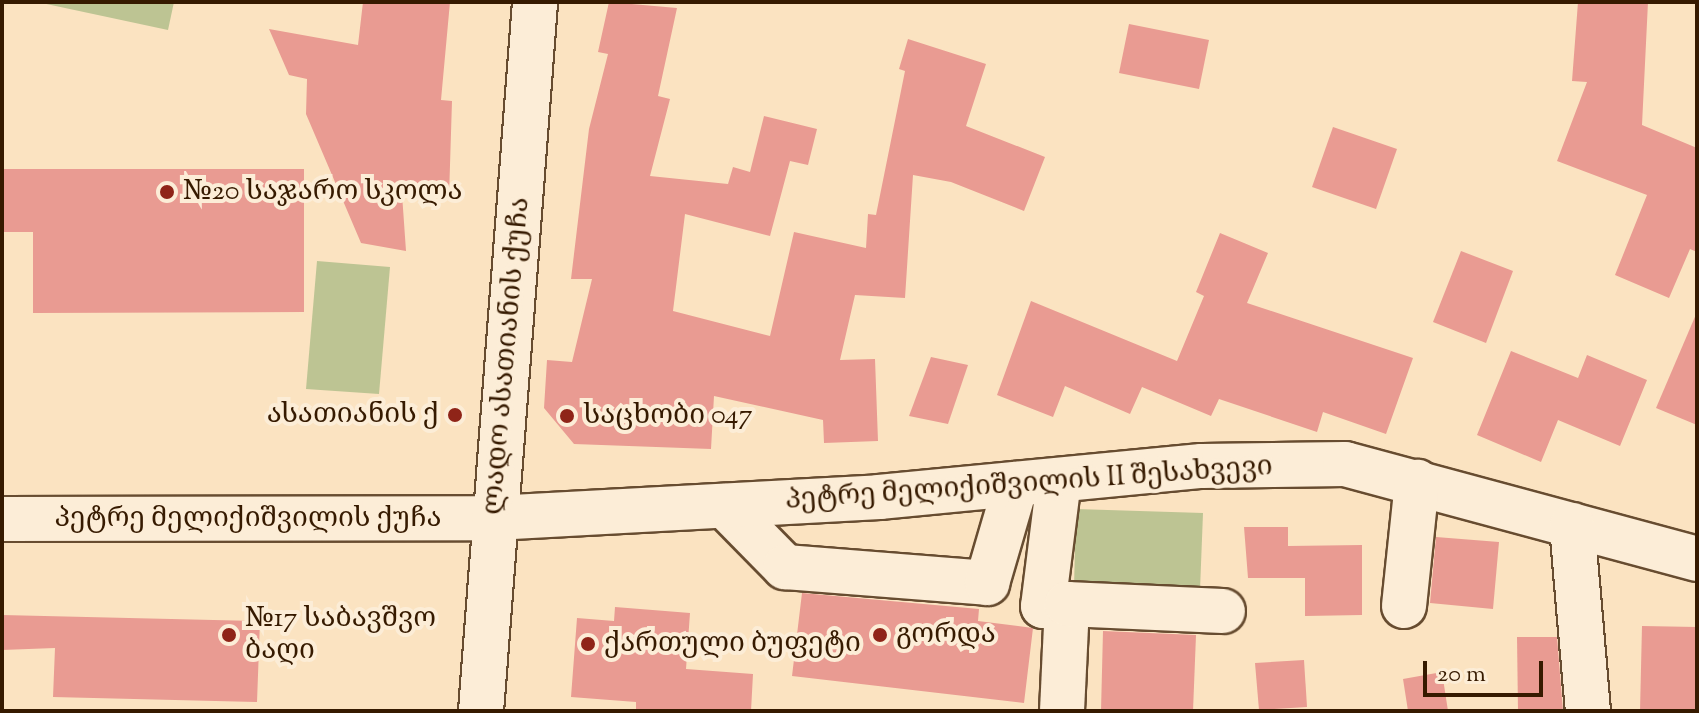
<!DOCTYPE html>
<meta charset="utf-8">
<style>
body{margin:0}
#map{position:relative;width:1699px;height:713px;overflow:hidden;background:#fbe3c1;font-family:"Sorts Mill Goudy","Noto Serif Georgian",serif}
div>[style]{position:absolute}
.green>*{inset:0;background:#bdc493}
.building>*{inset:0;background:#e99b92}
.roads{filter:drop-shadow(2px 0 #674c30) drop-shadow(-2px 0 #674c30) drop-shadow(0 2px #674c30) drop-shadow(0 -2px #674c30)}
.minor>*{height:44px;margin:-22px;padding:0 22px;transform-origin:22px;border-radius:22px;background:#fcedd7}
.dots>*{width:22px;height:22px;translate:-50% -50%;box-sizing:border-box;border:4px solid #fcedd7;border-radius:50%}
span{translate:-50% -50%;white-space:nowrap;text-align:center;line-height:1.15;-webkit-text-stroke:8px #fcedd7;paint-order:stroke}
.poi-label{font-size:28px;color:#361a00}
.left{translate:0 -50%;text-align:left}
.right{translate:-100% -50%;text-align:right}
.street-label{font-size:28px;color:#361a00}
.frame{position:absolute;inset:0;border:4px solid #361a00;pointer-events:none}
.scale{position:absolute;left:1423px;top:661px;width:120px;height:36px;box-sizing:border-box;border:4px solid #361a00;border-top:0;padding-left:10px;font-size:24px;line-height:28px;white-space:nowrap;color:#361a00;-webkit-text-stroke:6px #fcedd7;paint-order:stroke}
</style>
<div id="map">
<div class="green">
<div style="clip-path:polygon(37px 2px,174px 2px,168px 30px)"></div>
<div style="clip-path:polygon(317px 261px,390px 267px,379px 394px,306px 389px)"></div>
<div style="clip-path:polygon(1076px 509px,1203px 513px,1200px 590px,1074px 587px)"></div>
</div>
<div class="building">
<div style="clip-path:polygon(363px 2px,450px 2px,441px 100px,452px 101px,449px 197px,402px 194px,406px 251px,361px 243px,306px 114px,307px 79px,289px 75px,269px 29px,358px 45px)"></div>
<div style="clip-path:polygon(609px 2px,677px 8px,658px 96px,670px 99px,650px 176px,728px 184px,733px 167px,750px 172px,764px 116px,817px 129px,808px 165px,790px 161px,770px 236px,685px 214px,673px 311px,770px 336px,794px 232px,866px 248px,868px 214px,876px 215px,905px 71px,899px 69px,908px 39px,986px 64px,966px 126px,1045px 157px,1024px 211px,951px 182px,913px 175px,905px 298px,855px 295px,840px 360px,875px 359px,878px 441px,824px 443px,823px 420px,714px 396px,711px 449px,574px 444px,544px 408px,547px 360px,572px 362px,592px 279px,571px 279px,589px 129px,608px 54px,598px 52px)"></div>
<div style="clip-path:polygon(1578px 2px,1648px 2px,1642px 125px,1697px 148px,1697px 252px,1690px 249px,1669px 298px,1615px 275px,1647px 195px,1557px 161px,1587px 82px,1572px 81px)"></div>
<div style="clip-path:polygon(1129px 24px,1209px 40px,1199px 89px,1119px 73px)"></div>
<div style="clip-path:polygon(1333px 127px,1397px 149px,1376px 209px,1312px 187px)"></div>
<div style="clip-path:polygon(2px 169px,304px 169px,304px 312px,33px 313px,33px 232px,2px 232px)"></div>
<div style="clip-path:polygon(1220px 233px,1268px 253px,1247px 303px,1413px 358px,1386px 434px,1323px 412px,1317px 432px,1219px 399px,1211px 416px,1142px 387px,1130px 414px,1065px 386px,1053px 417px,997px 395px,1031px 301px,1177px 361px,1204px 296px,1196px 292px)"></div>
<div style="clip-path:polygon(1461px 251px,1513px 271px,1486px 343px,1433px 322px)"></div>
<div style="clip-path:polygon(1697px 312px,1697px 425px,1656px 408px)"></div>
<div style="clip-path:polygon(1511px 351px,1578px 378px,1587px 355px,1647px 380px,1620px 446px,1558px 420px,1541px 462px,1477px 435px)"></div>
<div style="clip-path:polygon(931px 357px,968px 365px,948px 424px,909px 416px)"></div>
<div style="clip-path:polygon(1244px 527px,1288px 527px,1288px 546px,1362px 545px,1362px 615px,1305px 616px,1305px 578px,1248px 578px)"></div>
<div style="clip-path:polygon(1436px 537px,1499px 542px,1493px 609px,1430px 603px)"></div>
<div style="clip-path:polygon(802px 593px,979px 609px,978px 621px,1033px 628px,1024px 703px,792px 676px)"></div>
<div style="clip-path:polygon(615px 607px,690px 613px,686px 669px,753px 674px,751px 711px,636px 711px,636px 702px,571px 697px,577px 618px,614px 621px)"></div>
<div style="clip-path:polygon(2px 615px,260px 621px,257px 702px,53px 697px,55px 648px,2px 650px)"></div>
<div style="clip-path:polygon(1642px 626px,1697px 627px,1697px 711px,1640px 711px)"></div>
<div style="clip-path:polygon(1103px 631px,1196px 635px,1193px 711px,1101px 711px)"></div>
<div style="clip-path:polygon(1517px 637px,1557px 637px,1563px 711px,1518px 711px)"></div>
<div style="clip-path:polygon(1304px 660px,1307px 707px,1259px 710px,1255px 663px)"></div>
<div style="clip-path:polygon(1442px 672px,1448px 711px,1408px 711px,1403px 679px)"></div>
</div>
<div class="roads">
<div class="minor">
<div style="left:1059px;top:480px;width:127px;rotate:97.2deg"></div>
<div style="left:1043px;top:606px;width:24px;rotate:-5deg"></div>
<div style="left:725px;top:506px;width:86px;rotate:45.5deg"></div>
<div style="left:785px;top:567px;width:203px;rotate:4.5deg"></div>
<div style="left:987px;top:583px;width:103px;rotate:-73.7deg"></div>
<div style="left:2px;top:519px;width:492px;rotate:-0.1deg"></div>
<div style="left:494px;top:518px;width:386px;rotate:-3.1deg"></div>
<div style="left:879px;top:497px;width:324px;rotate:-5.5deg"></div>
<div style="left:1202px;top:466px;width:143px;rotate:-0.8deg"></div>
<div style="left:1345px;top:464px;width:365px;rotate:15.1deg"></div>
<div style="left:1572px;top:525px;width:187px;rotate:85.1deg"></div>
<div style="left:1404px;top:606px;width:125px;rotate:-84deg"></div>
<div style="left:481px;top:711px;width:711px;rotate:-85.64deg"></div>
<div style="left:1062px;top:711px;width:107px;rotate:-87.3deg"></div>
<div style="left:1067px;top:604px;width:156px;rotate:2.6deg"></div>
</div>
</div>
<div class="dots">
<div style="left:167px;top:192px;background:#8f2418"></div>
<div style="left:455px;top:415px;background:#8f2418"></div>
<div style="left:567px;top:416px;background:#8f2418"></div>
<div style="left:229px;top:635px;background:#8f2418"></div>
<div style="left:880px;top:635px;background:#8f2418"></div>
<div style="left:588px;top:644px;background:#8f2418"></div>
</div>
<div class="poi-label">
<span class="left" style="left:183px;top:192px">№20 საჯარო სკოლა</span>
<span class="right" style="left:439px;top:415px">ასათიანის ქ</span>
<span class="left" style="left:583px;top:416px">საცხობი 047</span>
<span class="left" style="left:245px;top:635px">№17 საბავშვო<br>ბაღი</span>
<span class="left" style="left:896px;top:635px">გორდა</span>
<span class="left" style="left:604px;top:644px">ქართული ბუფეტი</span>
</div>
<div class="street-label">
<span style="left:507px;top:356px;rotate:-85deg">ლადო ასათიანის ქუჩა</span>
<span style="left:1029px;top:484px;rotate:-4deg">პეტრე მელიქიშვილის II შესახვევი</span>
<span style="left:248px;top:519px">პეტრე მელიქიშვილის ქუჩა</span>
</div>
<div class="frame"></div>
<div class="scale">20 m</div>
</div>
